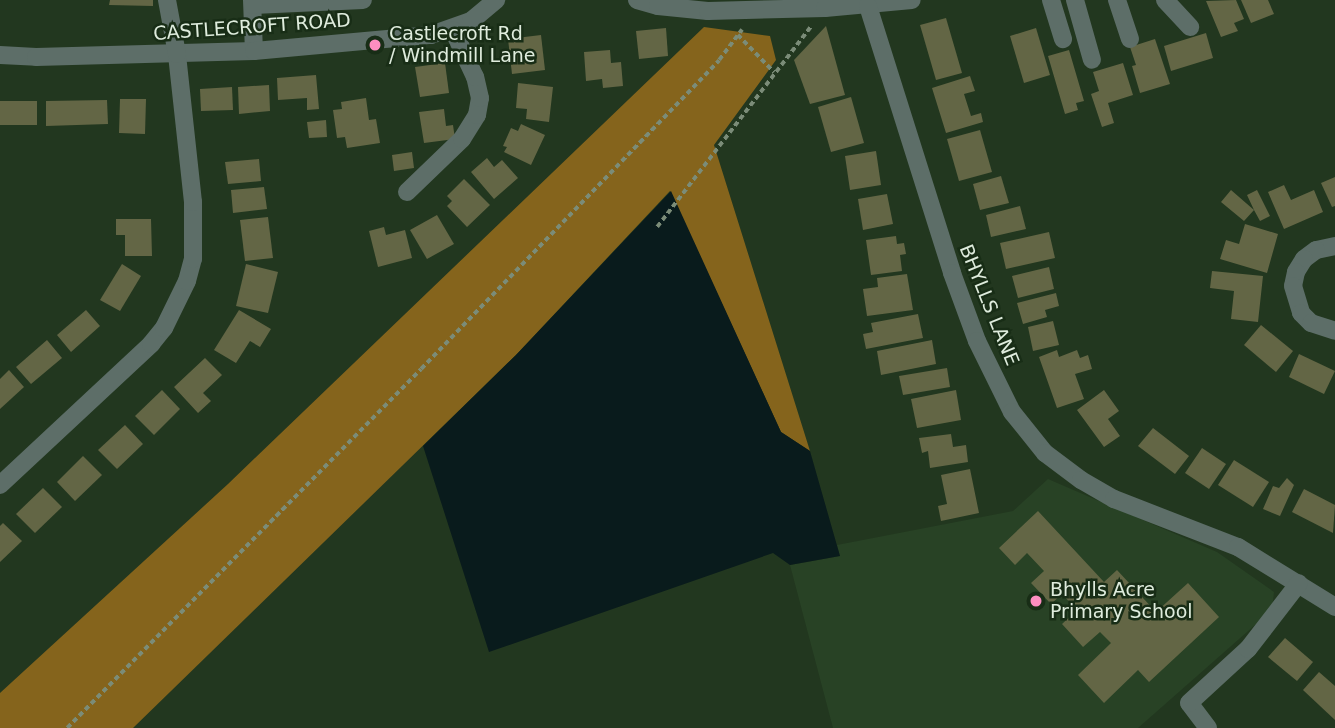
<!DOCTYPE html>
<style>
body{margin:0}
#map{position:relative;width:1335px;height:728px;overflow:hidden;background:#22371f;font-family:"DejaVu Sans",sans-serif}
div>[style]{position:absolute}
.built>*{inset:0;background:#284225}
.forest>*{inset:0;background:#85641c}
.water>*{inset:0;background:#091b1c}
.building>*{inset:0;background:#636645}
.path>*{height:3.5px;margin-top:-1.75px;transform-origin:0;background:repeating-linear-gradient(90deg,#7b8c78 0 5px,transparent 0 8.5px)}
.minor>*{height:18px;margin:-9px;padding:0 9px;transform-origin:9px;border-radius:9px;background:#5d6e68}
.dots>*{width:19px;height:19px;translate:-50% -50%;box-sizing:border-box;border:4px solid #182d16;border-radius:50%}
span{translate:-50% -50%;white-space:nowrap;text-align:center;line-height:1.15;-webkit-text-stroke:5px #182d16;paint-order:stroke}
.street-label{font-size:19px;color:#dfecdd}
.poi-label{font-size:19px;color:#dfecdd}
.left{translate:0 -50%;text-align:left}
</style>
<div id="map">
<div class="built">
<div style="clip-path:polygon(1048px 479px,1217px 552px,1274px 592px,1272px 610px,1138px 728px,833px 728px,790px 565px,840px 556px,837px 545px,1013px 511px)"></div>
</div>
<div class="forest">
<div style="clip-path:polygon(704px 27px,770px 36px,776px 60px,714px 145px,810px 451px,781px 432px,670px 191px,516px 355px,133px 728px,0 728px,0 693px,228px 484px)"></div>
</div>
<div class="water">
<div style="clip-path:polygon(671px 191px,781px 432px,810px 451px,840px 556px,790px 565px,773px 553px,489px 652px,423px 446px,516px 355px)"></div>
</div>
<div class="building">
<div style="clip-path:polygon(110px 0,153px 0,153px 6px,109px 5px)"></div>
<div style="clip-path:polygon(1236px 0,1244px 19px,1234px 23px,1238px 31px,1221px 37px,1206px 1px)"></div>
<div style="clip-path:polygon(1241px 0,1268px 0,1274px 14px,1251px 23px)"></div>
<div style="clip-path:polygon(946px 18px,962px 73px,936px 80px,920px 25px)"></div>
<div style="clip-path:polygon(826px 26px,845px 95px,810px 104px,794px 60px)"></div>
<div style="clip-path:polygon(666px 28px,668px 56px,639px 59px,636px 31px)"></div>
<div style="clip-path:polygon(1036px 28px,1050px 75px,1024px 83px,1010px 36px)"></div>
<div style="clip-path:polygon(1206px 33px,1213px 58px,1171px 71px,1164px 46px)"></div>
<div style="clip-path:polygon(541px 35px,545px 70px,512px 74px,508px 39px)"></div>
<div style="clip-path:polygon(1155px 39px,1170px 84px,1140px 93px,1132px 66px,1136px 65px,1130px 47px)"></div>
<div style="clip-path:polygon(610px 50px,611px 63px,621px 62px,623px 86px,603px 88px,602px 79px,586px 81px,584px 52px)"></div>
<div style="clip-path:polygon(1069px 50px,1084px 101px,1076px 103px,1078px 110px,1065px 114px,1048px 56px)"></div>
<div style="clip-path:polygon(445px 63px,449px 93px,420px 97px,415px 67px)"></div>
<div style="clip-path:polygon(1123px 63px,1133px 95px,1108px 103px,1114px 123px,1102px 127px,1091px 94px,1099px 91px,1093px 72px)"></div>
<div style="clip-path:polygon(316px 75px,319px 109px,307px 110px,307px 98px,278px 100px,277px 78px)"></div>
<div style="clip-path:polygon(970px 76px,975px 91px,964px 94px,971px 116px,981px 113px,983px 122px,946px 133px,932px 88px)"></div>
<div style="clip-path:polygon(518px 83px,553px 87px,549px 122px,526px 119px,527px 109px,516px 108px)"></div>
<div style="clip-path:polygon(269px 85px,270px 111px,239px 114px,238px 87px)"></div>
<div style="clip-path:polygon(232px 87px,233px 110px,201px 111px,200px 89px)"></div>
<div style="clip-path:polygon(851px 97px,864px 143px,831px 152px,818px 107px)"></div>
<div style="clip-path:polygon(366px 98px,369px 120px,376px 119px,380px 143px,347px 148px,345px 137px,337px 138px,333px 110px,342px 109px,341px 102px)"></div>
<div style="clip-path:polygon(120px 99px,146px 99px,145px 134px,119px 133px)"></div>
<div style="clip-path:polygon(107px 100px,108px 124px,46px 126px,46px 101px)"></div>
<div style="clip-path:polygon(0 101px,37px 101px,37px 125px,0 125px)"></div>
<div style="clip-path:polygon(444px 109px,446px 126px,453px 125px,455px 139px,424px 143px,419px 112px)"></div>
<div style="clip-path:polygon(326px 120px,327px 137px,309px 138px,307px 122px)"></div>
<div style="clip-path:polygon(521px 124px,545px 135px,531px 165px,504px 152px,507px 147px,503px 146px,511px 128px,518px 131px)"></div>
<div style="clip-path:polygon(980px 130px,992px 172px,959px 181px,947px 139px)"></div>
<div style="clip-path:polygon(876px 151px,881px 185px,850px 190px,845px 156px)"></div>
<div style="clip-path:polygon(412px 152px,414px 168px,394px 171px,392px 155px)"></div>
<div style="clip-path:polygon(487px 158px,494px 167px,502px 160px,518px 178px,494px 199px,471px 172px)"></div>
<div style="clip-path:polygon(259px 159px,261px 181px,228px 184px,225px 162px)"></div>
<div style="clip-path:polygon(1001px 176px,1009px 203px,980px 210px,973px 184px)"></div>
<div style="clip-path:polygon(1335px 177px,1335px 206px,1332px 207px,1321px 183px)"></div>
<div style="clip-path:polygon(464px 179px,490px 205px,467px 227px,447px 206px,452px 201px,447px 196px)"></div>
<div style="clip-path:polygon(1284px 185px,1291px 200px,1314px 190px,1323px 212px,1284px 229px,1268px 192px)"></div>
<div style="clip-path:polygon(264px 187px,267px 209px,233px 213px,231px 190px)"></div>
<div style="clip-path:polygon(1231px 190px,1254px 210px,1247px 195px,1257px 190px,1270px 216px,1260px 221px,1254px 210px,1244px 221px,1221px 202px)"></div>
<div style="clip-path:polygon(887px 194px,893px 224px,863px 230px,858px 199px)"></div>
<div style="clip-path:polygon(1020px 206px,1026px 229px,991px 237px,986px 215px)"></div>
<div style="clip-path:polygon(437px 215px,454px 244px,427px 259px,410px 230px)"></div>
<div style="clip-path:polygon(268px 217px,273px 258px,245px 261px,240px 220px)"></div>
<div style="clip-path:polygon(116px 219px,151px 219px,152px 256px,125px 256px,125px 235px,116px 235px)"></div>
<div style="clip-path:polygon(1245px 224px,1278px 234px,1267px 273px,1220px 259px,1226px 240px,1239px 244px)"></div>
<div style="clip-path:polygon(384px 227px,386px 235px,405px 230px,412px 258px,378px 267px,369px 231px)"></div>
<div style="clip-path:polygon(1049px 232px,1055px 258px,1006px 269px,1000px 243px)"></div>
<div style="clip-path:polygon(896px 236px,897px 244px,904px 243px,906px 254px,900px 255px,902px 271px,871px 275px,866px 240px)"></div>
<div style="clip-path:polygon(122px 264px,141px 276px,120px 311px,100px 300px)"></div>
<div style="clip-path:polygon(246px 264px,278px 272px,268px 313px,236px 306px)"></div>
<div style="clip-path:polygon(1049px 267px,1054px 289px,1018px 298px,1012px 276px)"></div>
<div style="clip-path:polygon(1212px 271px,1263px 276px,1258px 322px,1231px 319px,1234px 291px,1210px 288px)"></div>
<div style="clip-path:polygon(907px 274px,913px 310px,867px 316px,863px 289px,878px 287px,877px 278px)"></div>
<div style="clip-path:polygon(1056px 293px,1059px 306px,1045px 310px,1047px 317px,1023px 324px,1017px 303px)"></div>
<div style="clip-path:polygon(86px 310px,100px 326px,71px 352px,57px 335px)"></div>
<div style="clip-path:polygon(239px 310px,271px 329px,260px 347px,250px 341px,236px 363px,214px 350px)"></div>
<div style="clip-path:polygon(918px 314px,923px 338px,866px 349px,863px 334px,873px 332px,871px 323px)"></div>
<div style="clip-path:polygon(1053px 321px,1059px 345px,1033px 351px,1028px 327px)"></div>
<div style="clip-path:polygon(1261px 325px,1293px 351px,1276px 372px,1244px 345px)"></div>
<div style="clip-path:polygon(47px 340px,62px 358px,31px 384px,16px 367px)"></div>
<div style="clip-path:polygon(932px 340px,936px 364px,881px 375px,877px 351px)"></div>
<div style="clip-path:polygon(1057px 350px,1059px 357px,1077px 350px,1080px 358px,1088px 355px,1092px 369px,1075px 374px,1084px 399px,1057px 408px,1039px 357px)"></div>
<div style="clip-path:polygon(1299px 354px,1335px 371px,1324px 394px,1289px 377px)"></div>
<div style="clip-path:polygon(205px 358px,222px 375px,203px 393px,211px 401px,198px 413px,174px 387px)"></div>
<div style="clip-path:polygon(947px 368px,950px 387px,903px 395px,899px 376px)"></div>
<div style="clip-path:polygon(9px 370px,24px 387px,0 409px,0 379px)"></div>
<div style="clip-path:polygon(162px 390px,180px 409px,154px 435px,135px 416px)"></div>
<div style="clip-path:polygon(956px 390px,961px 420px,917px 428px,911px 399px)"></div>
<div style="clip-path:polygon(1104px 390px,1119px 411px,1108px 419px,1120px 436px,1104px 447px,1077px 410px)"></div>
<div style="clip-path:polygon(125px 425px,143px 444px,117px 469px,98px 450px)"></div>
<div style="clip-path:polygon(1153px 428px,1189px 456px,1175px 474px,1138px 446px)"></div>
<div style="clip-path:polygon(951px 434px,953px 447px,966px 445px,968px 462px,930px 468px,928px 451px,922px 453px,919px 438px)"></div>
<div style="clip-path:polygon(1202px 448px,1226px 464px,1209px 489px,1185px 473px)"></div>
<div style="clip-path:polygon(83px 456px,102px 475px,75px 501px,57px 482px)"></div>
<div style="clip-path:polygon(1234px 460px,1269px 482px,1253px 507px,1218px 485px)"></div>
<div style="clip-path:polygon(970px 469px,979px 513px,941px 521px,938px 506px,947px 504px,941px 475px)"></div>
<div style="clip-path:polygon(1287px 478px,1294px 485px,1280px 516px,1263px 509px,1273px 486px,1279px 488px)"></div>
<div style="clip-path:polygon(43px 488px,62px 507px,35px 533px,16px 514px)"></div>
<div style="clip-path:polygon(1304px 489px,1335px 505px,1333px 533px,1292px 512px)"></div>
<div style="clip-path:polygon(1038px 511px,1104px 582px,1117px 570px,1156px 612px,1188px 583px,1219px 617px,1149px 682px,1138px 670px,1104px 703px,1078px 675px,1111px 643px,1100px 632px,1083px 647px,1062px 624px,1077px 610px,1062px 594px,1051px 604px,1031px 583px,1044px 571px,1027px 553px,1015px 565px,999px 548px)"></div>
<div style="clip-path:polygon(3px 523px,22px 541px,0 562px,0 526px)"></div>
<div style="clip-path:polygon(1285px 638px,1313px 662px,1297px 681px,1268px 657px)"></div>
<div style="clip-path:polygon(1319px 672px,1335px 686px,1335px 720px,1303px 690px)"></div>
</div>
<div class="path">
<div style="left:738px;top:35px;width:52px;rotate:45.8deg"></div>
<div style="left:657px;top:227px;width:253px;rotate:-52.5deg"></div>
<div style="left:67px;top:728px;width:504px;rotate:-45.4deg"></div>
<div style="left:421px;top:369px;width:429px;rotate:-46deg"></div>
<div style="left:719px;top:60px;width:38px;rotate:-53deg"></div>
</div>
<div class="minor">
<div style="left:252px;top:0;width:51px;rotate:87.8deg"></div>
<div style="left:637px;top:0;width:22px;rotate:16deg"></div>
<div style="left:658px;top:6px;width:50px;rotate:5.7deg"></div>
<div style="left:708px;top:11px;width:117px;rotate:-1.5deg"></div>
<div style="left:825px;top:8px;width:87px;rotate:-5.3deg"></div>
<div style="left:1051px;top:0;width:41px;rotate:72.9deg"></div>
<div style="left:1075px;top:0;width:62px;rotate:74.2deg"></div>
<div style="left:1117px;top:0;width:41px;rotate:71.6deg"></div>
<div style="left:1165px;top:0;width:37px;rotate:47deg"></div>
<div style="left:253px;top:5px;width:110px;rotate:-2.6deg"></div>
<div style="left:868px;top:6px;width:280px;rotate:72.5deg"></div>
<div style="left:952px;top:273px;width:72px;rotate:69.8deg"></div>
<div style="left:977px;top:341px;width:79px;rotate:63.8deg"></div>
<div style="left:1012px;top:412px;width:53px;rotate:51.2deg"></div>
<div style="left:1045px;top:453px;width:45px;rotate:36.9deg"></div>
<div style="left:1081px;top:480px;width:38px;rotate:30deg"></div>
<div style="left:1114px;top:499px;width:133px;rotate:21.2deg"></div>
<div style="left:1238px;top:547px;width:114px;rotate:31.7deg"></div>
<div style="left:0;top:55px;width:36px;rotate:3deg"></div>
<div style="left:36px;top:57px;width:218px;rotate:-1.6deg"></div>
<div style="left:254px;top:51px;width:178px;rotate:-5.2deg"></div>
<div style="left:431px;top:35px;width:42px;rotate:-19.3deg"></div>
<div style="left:471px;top:21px;width:33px;rotate:-40deg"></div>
<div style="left:407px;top:192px;width:76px;rotate:-43.9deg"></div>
<div style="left:462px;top:139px;width:28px;rotate:-58deg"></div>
<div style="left:477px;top:115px;width:17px;rotate:-80deg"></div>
<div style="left:480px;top:98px;width:22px;rotate:-103deg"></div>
<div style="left:475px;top:77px;width:52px;rotate:-115.1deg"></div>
<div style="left:1335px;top:246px;width:19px;rotate:168deg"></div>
<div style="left:1316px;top:250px;width:15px;rotate:143deg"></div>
<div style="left:1304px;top:259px;width:15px;rotate:122deg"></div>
<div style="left:1296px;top:272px;width:14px;rotate:102deg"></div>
<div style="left:1293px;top:286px;width:28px;rotate:73deg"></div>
<div style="left:1301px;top:313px;width:14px;rotate:45deg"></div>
<div style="left:1311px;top:323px;width:25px;rotate:18deg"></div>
<div style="left:0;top:485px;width:207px;rotate:-43deg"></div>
<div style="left:151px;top:344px;width:21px;rotate:-51deg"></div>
<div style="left:164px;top:328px;width:52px;rotate:-63.9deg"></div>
<div style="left:187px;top:281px;width:23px;rotate:-75deg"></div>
<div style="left:193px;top:259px;width:57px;rotate:-90deg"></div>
<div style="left:193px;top:202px;width:149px;rotate:-96.2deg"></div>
<div style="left:177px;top:54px;width:55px;rotate:-100.5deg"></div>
<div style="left:1208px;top:728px;width:31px;rotate:-127deg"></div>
<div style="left:1189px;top:703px;width:80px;rotate:-42.5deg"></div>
<div style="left:1248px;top:649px;width:83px;rotate:-52.3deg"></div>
</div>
<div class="dots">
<div style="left:375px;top:45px;background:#fd8ec0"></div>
<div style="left:1036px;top:601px;background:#fd8ec0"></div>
</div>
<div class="street-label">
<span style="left:252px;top:27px;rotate:-4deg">CASTLECROFT ROAD</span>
<span style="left:989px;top:305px;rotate:68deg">BHYLLS LANE</span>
</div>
<div class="poi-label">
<span class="left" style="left:389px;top:45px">Castlecroft Rd<br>/ Windmill Lane</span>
<span class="left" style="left:1050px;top:601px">Bhylls Acre<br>Primary School</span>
</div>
</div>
